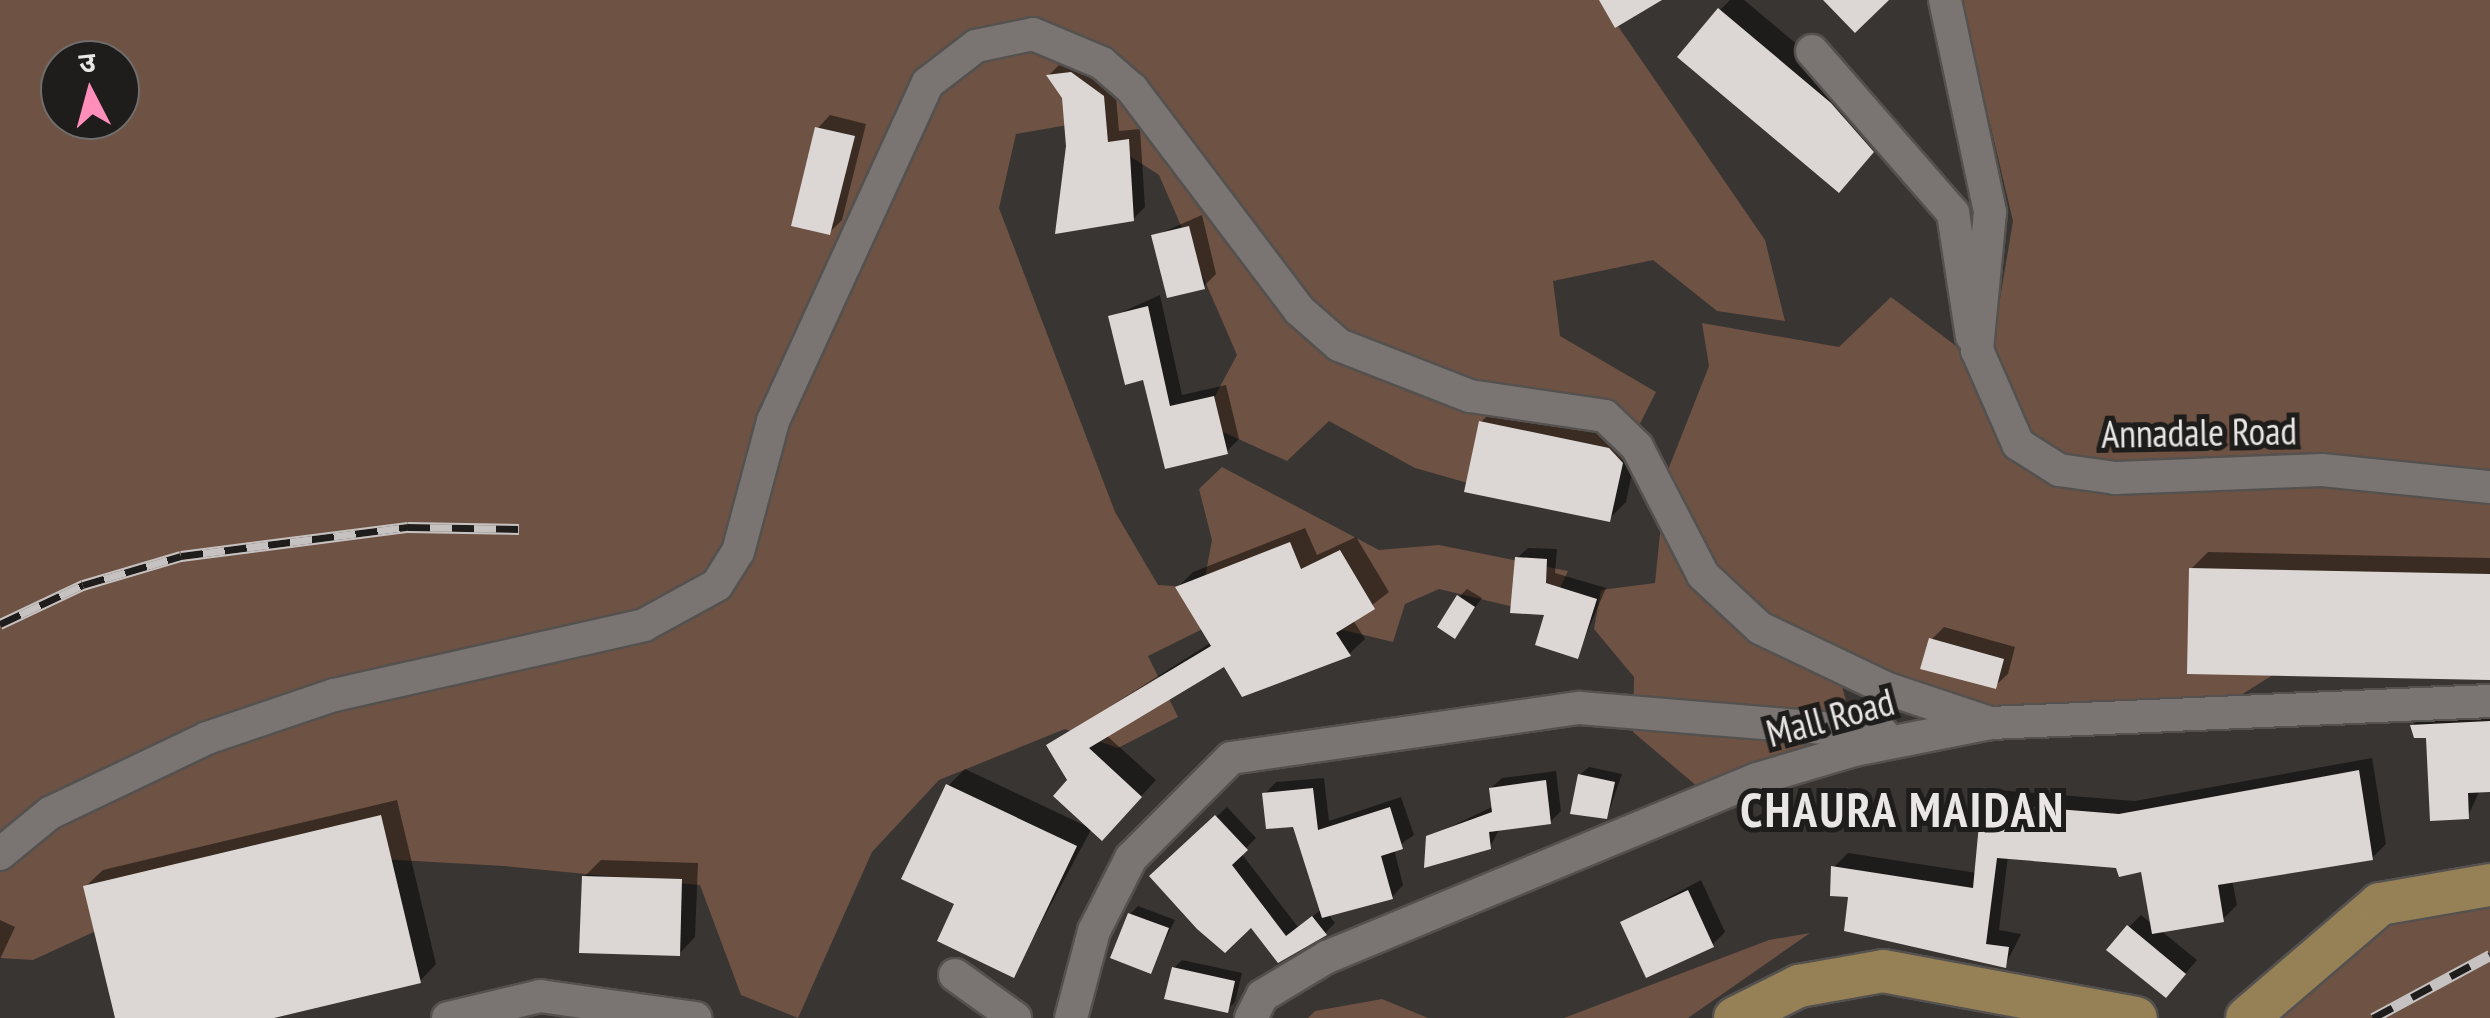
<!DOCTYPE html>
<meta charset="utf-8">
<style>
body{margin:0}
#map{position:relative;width:2490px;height:1018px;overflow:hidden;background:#393533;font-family:"PT Sans Narrow","Noto Sans Devanagari",sans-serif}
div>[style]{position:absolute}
.green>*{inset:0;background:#6e5243}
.shadow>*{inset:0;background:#0007}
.building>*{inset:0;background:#dcd7d4}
.roads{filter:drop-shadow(2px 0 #54514f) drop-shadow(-2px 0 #54514f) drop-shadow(0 2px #54514f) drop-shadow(0 -2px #54514f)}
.minor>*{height:32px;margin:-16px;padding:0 16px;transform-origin:16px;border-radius:16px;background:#7a7573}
.major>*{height:42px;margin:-21px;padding:0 21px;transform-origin:21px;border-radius:21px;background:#968157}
.rail>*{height:11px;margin-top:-5.5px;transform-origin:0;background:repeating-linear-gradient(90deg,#1f1d1c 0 22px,#c5c2c1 0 44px);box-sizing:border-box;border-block:2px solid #c5c2c1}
span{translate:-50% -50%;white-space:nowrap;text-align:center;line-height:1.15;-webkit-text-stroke:10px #1f1d1c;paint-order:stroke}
.street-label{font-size:38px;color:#e9e6e5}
.district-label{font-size:48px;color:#e9e6e5;font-weight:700;letter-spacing:2.5px}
.north{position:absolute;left:40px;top:40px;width:100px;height:100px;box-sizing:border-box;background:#1f1d1c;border:2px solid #706d6c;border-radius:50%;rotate:354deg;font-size:28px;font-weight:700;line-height:40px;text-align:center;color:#e9e6e5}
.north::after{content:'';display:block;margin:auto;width:35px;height:45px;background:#ff8eba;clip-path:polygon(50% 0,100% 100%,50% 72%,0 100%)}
</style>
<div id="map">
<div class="green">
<div style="clip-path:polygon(evenodd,0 0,1600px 0,1765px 240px,1785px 321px,1717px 311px,1653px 260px,1553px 281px,1560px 336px,1656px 392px,1610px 483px,1510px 495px,1415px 468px,1329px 421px,1287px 461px,1201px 422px,1237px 355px,1159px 175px,1079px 123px,1016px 134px,999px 208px,1115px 512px,1158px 585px,1203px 588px,1212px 540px,1199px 489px,1222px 467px,1379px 550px,1439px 545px,1568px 571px,1547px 615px,1439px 589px,1405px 604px,1393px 642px,1247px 607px,1148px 656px,1178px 717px,1118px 748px,1065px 729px,939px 780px,872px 852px,798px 1018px,741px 995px,700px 885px,504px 866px,344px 857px,98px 930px,33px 960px,0 958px,0 0,60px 60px,120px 60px,120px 120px,60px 120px,60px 60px)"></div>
<div style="clip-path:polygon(1947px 0,2490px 0,2490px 615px,2303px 656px,2190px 727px,2061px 737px,1835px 660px,1853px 727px,1718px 804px,1633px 732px,1634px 677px,1594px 629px,1601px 590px,1655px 583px,1666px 475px,1709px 366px,1702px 323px,1839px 347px,1891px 297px,1988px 370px,2013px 221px,1966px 22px)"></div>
<div style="clip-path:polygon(2490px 898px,2490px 1018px,2273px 1018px,2381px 919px)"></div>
<div style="clip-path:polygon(1810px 933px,1688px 1018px,1564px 1018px,1769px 940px)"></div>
<div style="clip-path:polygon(1382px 999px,1428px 1018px,1308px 1018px,1315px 1011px)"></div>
</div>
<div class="shadow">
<div style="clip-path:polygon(1730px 0,1744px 0,1848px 87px,1889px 134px,1856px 173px,1720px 10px)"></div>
<div style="clip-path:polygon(1060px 64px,1102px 69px,1115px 86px,1119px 131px,1140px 129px,1145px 207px,1133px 219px,1069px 146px,1064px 97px,1049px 75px)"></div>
<div style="clip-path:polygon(830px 115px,866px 124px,842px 220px,829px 233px,818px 128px)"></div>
<div style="clip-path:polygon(1202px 215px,1216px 274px,1204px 286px,1154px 236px)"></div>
<div style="clip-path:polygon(1160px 295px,1182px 395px,1226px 385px,1239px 439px,1227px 451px,1167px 466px,1145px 377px,1111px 317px)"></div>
<div style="clip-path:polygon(1498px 405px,1626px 432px,1638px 445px,1626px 502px,1609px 519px,1481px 422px)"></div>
<div style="clip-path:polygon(1305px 528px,1317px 555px,1356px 537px,1389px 592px,1353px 620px,1365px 639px,1349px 654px,1225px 664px,1106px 735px,1156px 780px,1117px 822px,1092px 828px,1013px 975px,958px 903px,948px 786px,965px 769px,1090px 828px,1049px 745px,1212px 642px,1178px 587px,1193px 572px)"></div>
<div style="clip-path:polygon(1528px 548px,1557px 549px,1555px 573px,1606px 588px,1577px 656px,1517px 558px)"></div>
<div style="clip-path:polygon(2208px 552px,2490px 558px,2490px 678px,2191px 569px)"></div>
<div style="clip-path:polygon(1467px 589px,1482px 598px,1455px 635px,1459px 597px)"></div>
<div style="clip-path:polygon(1944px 627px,2015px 647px,2008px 674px,1995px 686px,1931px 640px)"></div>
<div style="clip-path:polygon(2490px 710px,2490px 790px,2480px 790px,2468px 816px,2428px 735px,2413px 725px,2425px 713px)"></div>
<div style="clip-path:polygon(2372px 758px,2386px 844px,2372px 858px,2232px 880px,2237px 905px,2223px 919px,2160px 930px,2197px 960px,2178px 982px,2129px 927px,2141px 915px,2152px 924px,2143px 870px,2008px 856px,1999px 930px,2021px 934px,2005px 966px,1851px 895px,1834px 867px,1848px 853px,1977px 873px,1983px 804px,1997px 790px,2135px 801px)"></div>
<div style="clip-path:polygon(1589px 767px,1622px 774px,1607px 817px,1580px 775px)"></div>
<div style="clip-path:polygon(1556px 771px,1561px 811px,1550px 822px,1500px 828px,1490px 847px,1429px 837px,1494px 806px,1491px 788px,1502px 778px)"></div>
<div style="clip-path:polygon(1324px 778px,1329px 821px,1401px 797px,1414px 835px,1394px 849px,1403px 885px,1392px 897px,1328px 914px,1335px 923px,1325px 933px,1279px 960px,1252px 924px,1152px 876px,1227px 807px,1256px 838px,1241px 853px,1298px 927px,1322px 909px,1295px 824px,1265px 794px,1276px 782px)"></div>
<div style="clip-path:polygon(397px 800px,436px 964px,420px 981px,263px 1018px,118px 1018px,86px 886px,103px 870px)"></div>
<div style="clip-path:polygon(601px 860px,698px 863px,695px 937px,679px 954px,584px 877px)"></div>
<div style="clip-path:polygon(1701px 880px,1725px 932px,1712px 945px,1623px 922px)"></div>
<div style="clip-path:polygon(1138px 906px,1175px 920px,1150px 971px,1130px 914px)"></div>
<div style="clip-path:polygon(0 920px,15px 927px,0 959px)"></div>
<div style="clip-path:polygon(1182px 960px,1242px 973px,1235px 1002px,1227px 1010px,1174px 968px)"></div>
</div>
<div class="building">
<div style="clip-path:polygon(1599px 0,1662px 0,1615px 28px)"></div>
<div style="clip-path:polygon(1823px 0,1889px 0,1855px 33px)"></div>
<div style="clip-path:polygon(1718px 8px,1831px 103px,1874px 152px,1839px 193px,1677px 57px)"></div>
<div style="clip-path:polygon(1071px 72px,1104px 96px,1108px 142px,1129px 139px,1134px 221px,1055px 234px,1066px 146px,1062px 98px,1046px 75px)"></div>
<div style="clip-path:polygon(815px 127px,855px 136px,830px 235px,791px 226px)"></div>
<div style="clip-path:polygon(1189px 226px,1205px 289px,1167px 298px,1151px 235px)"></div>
<div style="clip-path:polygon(1148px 306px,1170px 406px,1214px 396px,1228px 454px,1165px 469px,1143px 380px,1125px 385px,1108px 316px)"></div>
<div style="clip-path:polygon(1479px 421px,1609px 448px,1623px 463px,1610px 522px,1464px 492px)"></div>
<div style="clip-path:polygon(1290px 542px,1301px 569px,1340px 550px,1375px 609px,1336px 633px,1351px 656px,1242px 697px,1224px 667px,1089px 748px,1142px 797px,1102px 841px,1053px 796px,1067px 780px,1046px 745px,1211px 646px,1175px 587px)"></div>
<div style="clip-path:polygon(1515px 557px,1547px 559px,1546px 583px,1597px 599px,1578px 659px,1535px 645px,1544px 615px,1510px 613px)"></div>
<div style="clip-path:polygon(2189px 568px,2490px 574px,2490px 680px,2187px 674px)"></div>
<div style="clip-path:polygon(1457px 595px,1475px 607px,1455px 639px,1437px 627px)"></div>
<div style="clip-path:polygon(1929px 638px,2004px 659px,1996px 689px,1920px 669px)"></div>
<div style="clip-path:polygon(2490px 721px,2490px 792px,2468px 793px,2469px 819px,2430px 821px,2426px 738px,2414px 738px,2410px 725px)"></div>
<div style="clip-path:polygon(2359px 770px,2373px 860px,2218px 885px,2224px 922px,2152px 934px,2141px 872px,2119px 877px,2116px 868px,1997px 858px,1986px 944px,2009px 947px,2006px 968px,1844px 931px,1848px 897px,1830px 896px,1831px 866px,1973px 888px,1981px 803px,2119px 814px)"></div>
<div style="clip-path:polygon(1578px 774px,1615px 782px,1607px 819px,1570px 814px)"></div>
<div style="clip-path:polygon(1546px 780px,1551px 824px,1489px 832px,1491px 849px,1424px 868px,1426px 836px,1492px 812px,1489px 788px)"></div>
<div style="clip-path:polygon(946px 784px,1077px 846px,1014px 978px,937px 941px,954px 904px,901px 879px)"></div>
<div style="clip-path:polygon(1313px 788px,1318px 830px,1390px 807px,1403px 849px,1381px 856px,1393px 899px,1322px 918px,1293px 827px,1266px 829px,1262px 793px)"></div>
<div style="clip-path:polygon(381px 815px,421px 983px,274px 1018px,115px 1018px,83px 886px)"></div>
<div style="clip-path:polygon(1215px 815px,1248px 850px,1232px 865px,1286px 936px,1312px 916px,1327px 935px,1278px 963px,1251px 928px,1225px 953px,1197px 929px,1149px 876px)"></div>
<div style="clip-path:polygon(582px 876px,682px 879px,680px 956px,579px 953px)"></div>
<div style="clip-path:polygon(1688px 890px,1714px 947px,1646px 978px,1620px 922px)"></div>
<div style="clip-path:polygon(1128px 913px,1169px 928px,1151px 974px,1110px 958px)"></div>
<div style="clip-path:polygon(2127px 925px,2186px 974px,2166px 998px,2106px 950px)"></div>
<div style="clip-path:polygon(1172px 967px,1235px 981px,1228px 1013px,1164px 999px)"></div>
</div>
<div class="roads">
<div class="minor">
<div style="left:1945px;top:0;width:217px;rotate:78deg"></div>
<div style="left:1990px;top:212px;width:139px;rotate:95.4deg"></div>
<div style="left:1977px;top:350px;width:103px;rotate:66.4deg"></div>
<div style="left:2018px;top:444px;width:49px;rotate:32.4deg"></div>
<div style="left:2059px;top:470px;width:57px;rotate:8.1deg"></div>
<div style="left:2115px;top:478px;width:207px;rotate:-2.2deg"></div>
<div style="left:2322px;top:470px;width:169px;rotate:5.8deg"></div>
<div style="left:1812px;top:51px;width:215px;rotate:49deg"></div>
<div style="left:1953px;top:213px;width:125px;rotate:81.3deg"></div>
<div style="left:0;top:854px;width:65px;rotate:-39.4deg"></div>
<div style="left:50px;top:813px;width:174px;rotate:-25.5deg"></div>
<div style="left:207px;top:738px;width:134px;rotate:-18.7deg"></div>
<div style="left:334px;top:695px;width:318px;rotate:-12.7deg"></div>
<div style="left:644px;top:625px;width:83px;rotate:-28.7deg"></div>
<div style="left:717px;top:585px;width:39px;rotate:-58deg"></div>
<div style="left:738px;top:552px;width:136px;rotate:-75deg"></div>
<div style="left:773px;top:421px;width:372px;rotate:-65.4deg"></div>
<div style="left:928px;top:83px;width:61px;rotate:-37.6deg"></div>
<div style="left:976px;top:46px;width:58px;rotate:-11.9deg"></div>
<div style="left:1033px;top:34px;width:75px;rotate:22.8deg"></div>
<div style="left:1102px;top:63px;width:40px;rotate:41deg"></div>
<div style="left:1132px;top:89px;width:277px;rotate:52.9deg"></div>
<div style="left:1299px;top:310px;width:53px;rotate:41.2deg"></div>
<div style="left:1339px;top:345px;width:141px;rotate:21.3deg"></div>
<div style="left:1470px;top:396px;width:136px;rotate:8.4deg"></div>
<div style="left:1605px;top:416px;width:45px;rotate:44.1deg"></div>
<div style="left:1637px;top:447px;width:144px;rotate:62.7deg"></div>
<div style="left:1703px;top:575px;width:78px;rotate:42.9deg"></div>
<div style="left:1760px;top:628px;width:142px;rotate:25.5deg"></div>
<div style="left:1888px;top:689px;width:108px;rotate:18.4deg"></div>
<div style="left:955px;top:975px;width:74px;rotate:35.6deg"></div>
<div style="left:448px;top:1018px;width:95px;rotate:-13.4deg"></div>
<div style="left:540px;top:996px;width:157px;rotate:8.1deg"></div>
<div style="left:1071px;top:1018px;width:90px;rotate:-75.2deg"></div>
<div style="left:1094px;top:931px;width:82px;rotate:-63.1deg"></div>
<div style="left:1131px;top:858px;width:141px;rotate:-45deg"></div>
<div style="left:1231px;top:758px;width:353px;rotate:-8.2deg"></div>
<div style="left:1580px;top:708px;width:303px;rotate:4.7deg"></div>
<div style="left:1251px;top:1018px;width:25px;rotate:-63deg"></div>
<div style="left:1262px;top:996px;width:76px;rotate:-31deg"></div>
<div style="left:1327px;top:957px;width:465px;rotate:-22.5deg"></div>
<div style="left:1757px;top:779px;width:101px;rotate:-16.6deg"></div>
<div style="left:1854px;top:750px;width:139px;rotate:-11.2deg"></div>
<div style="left:1990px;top:723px;width:500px;rotate:-2.52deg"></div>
</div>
<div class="major">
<div style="left:1735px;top:1018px;width:72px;rotate:-26.6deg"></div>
<div style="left:1799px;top:986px;width:85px;rotate:-10.1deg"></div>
<div style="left:1883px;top:971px;width:257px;rotate:10.5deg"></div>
<div style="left:2247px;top:1018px;width:175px;rotate:-40.6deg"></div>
<div style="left:2380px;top:904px;width:112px;rotate:-9.8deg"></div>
</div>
</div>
<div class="rail">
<div style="left:0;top:624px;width:92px;rotate:-25.2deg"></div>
<div style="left:83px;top:585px;width:102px;rotate:-16.5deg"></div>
<div style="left:181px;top:556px;width:229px;rotate:-7.3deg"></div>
<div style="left:408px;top:527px;width:111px;rotate:1deg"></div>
<div style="left:2373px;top:1018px;width:133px;rotate:-28.3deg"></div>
</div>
<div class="street-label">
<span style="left:2199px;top:432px;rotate:-1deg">Annadale Road</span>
<span style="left:1830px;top:717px;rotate:-15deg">Mall Road</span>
</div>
<div class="district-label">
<span style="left:1903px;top:810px">CHAURA MAIDAN</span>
</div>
<div class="north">उ</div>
</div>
